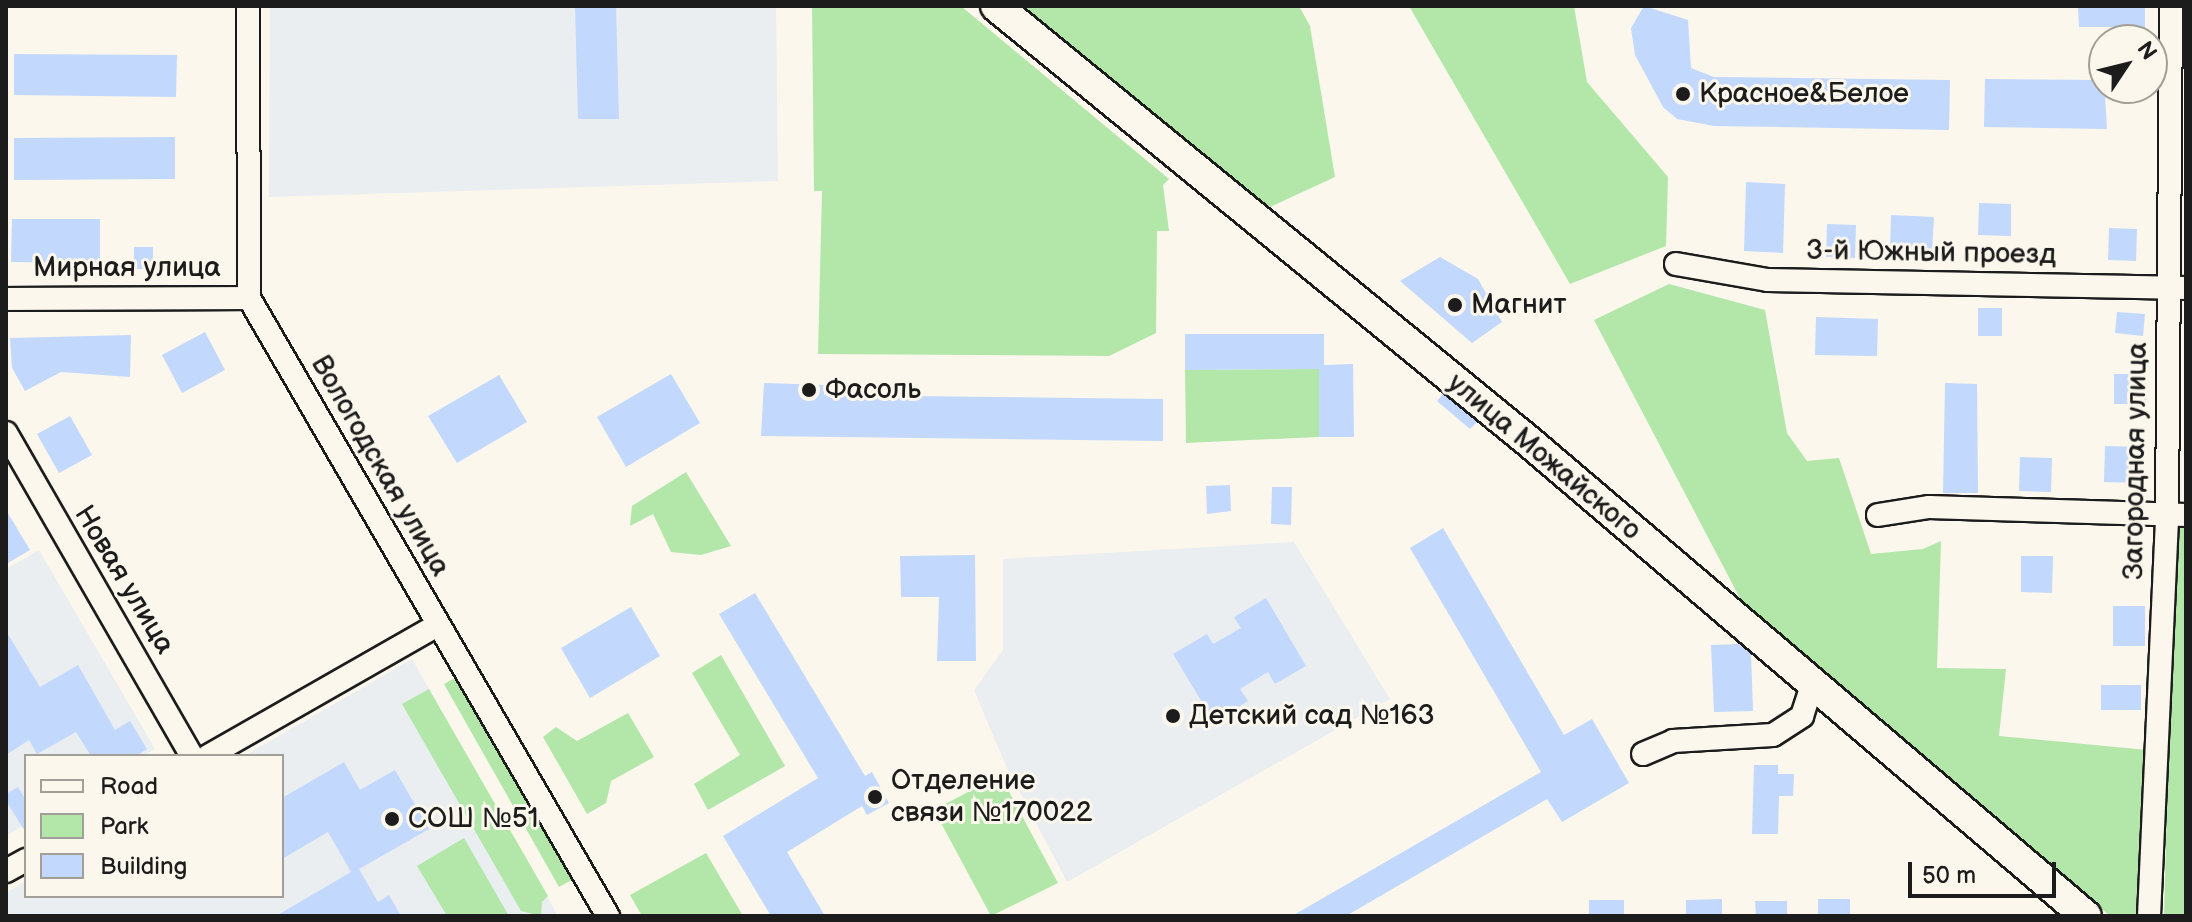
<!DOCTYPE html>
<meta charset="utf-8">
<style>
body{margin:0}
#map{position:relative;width:2192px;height:922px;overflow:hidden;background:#fbf7ec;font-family:"Balsamiq Sans",sans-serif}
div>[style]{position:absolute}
.built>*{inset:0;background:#eaeef1}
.green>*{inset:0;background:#b2e7a9}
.building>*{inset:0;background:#c2d8fc}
.roads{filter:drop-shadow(2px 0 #1c1c1c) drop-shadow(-2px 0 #1c1c1c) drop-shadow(0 2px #1c1c1c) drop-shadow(0 -2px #1c1c1c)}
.minor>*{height:22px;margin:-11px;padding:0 11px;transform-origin:11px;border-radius:11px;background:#fbf7ec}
.secondary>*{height:30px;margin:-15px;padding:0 15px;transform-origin:15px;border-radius:15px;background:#fbf7ec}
.dots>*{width:22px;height:22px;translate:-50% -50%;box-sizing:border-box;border:4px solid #fbf7ec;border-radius:50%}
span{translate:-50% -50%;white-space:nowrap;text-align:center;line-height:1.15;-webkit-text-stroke:6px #fbf7ec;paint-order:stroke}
.poi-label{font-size:28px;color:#1c1c1c}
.left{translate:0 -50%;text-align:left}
.street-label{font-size:28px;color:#1c1c1c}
.frame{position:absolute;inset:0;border:8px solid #1c1c1c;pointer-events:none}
.legend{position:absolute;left:24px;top:754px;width:260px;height:144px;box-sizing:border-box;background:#fbf7ec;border:2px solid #a29f99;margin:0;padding:10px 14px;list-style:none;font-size:24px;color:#1c1c1c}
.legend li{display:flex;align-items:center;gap:16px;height:40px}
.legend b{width:40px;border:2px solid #a29f99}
.north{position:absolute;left:2088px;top:24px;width:80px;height:80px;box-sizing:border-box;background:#fbf7ec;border:2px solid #a29f99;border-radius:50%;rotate:55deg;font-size:22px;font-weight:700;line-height:32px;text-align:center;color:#1c1c1c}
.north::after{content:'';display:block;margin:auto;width:28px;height:36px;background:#1c1c1c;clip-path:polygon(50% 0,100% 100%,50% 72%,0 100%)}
.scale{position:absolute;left:1908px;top:862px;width:148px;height:36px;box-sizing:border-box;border:4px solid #1c1c1c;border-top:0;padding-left:10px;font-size:24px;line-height:28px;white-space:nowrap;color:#1c1c1c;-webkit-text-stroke:6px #fbf7ec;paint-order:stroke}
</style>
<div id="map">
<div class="built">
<div style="clip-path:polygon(270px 6px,776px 6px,778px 181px,269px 197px)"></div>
<div style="clip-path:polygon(1294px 542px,1390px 699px,1067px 882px,1006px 766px,974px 690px,1003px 650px,1003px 559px)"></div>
<div style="clip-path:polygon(39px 550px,155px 749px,143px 756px,26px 756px,26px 824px,6px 836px,6px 569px)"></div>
<div style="clip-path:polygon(412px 659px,558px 916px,6px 916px,6px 893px,26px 881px,26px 896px,282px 896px,282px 756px,244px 756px)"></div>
</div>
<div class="green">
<div style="clip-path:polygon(812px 6px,961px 6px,1169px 179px,1163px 185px,1169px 231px,1157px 231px,1156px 333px,1109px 356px,818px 354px,822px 191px,814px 191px)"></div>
<div style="clip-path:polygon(1021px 6px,1299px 6px,1310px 26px,1335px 177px,1270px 207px)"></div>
<div style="clip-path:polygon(1409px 6px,1574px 6px,1587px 82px,1668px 177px,1666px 246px,1570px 284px)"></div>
<div style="clip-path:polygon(1669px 284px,1765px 310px,1787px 433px,1807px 461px,1839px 458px,1871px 554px,1923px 549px,1941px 541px,1937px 668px,2006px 669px,1999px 736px,2147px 750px,2145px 916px,2110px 916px,1744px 606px,1594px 320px)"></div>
<div style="clip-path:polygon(1319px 369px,1319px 437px,1186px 443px,1185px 370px)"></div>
<div style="clip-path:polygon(686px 472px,731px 546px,701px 555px,671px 552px,653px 514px,630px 526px,632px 506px)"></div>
<div style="clip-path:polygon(2175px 524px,2186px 524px,2186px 916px,2164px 916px)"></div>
<div style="clip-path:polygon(721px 655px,785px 766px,708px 810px,694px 784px,740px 755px,692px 673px)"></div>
<div style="clip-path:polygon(464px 673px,580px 875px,559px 887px,444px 684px)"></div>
<div style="clip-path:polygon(429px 689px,548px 896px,542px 902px,541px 916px,521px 911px,402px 704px)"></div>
<div style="clip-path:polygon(628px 713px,654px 757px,611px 781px,606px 803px,587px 814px,543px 737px,556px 727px,577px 741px)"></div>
<div style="clip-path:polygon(1000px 775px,1058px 883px,991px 916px,934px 810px)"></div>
<div style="clip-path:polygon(464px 838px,509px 916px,447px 916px,417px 866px)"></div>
<div style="clip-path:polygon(706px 853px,743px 916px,642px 916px,630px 895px)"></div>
</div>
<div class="building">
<div style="clip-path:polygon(575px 6px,616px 6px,619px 119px,578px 119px)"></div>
<div style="clip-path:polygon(1644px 6px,1688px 20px,1691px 68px,1714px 77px,1950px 80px,1949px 130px,1714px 126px,1677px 119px,1663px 107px,1635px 55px,1631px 28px)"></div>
<div style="clip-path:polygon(2078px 6px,2145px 6px,2145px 27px,2079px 27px)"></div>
<div style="clip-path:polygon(14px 54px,177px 55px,176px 97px,14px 95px)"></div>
<div style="clip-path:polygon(1985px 79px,2104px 80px,2107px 129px,1984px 127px)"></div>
<div style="clip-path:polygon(175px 137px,175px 179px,14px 180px,14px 138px)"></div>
<div style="clip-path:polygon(1746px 182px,1785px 184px,1783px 253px,1744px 251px)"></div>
<div style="clip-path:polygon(1979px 203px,2011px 204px,2011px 236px,1978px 235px)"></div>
<div style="clip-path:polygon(1891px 215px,1934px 217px,1932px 253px,1890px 252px)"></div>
<div style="clip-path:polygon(12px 219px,100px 219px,100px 263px,11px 262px)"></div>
<div style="clip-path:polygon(1827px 224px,1856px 225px,1855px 258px,1826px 257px)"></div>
<div style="clip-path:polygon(2109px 228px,2137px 229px,2136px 261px,2108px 260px)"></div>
<div style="clip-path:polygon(134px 247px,153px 247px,153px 269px,134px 269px)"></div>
<div style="clip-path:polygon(1440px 257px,1478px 279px,1502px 322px,1472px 343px,1400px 281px)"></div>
<div style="clip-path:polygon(1978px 308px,2002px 308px,2002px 336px,1978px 336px)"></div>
<div style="clip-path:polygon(2117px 312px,2145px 314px,2143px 336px,2115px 333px)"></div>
<div style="clip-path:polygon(1816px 317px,1878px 319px,1877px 356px,1815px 355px)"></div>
<div style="clip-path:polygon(205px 332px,225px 370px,182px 393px,162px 355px)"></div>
<div style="clip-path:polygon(1185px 334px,1324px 334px,1324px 365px,1353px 364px,1354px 437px,1319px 437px,1319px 369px,1185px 370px)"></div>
<div style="clip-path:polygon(131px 335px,130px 377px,61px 372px,25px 391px,12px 368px,10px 338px)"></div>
<div style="clip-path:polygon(671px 374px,700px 423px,626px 467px,597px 417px)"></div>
<div style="clip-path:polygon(2114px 374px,2146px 374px,2146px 404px,2114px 404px)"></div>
<div style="clip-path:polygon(499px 375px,527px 422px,457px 463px,428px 416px)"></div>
<div style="clip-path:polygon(764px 383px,826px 385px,824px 395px,1163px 399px,1163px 441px,761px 436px)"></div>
<div style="clip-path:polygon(1945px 383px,1977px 384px,1978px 493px,1943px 493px)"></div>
<div style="clip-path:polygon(1443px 394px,1477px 422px,1470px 429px,1437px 401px)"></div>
<div style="clip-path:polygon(70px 416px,92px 455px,59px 473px,37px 434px)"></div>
<div style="clip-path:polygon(2105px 446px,2142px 447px,2141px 483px,2104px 482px)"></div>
<div style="clip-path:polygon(2020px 457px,2052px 458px,2051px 492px,2019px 491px)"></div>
<div style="clip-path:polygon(1230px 485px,1231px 511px,1207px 514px,1206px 486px)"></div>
<div style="clip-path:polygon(1272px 487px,1292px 487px,1291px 525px,1271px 524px)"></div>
<div style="clip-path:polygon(6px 510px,30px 550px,6px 564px)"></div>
<div style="clip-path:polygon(1443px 528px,1564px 735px,1592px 719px,1629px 783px,1562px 822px,1547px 799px,1346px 916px,1292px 916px,1541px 772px,1410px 548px)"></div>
<div style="clip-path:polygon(975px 555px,976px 661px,937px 661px,939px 597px,901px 597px,900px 556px)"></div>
<div style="clip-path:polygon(2021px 556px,2053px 556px,2052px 593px,2021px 592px)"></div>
<div style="clip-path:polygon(755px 593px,865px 776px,872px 772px,889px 803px,867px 815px,862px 806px,787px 852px,825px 916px,771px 916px,723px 836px,818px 778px,719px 614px)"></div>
<div style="clip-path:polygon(1266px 598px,1306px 666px,1275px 684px,1268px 672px,1240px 689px,1248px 701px,1214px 722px,1173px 654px,1207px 634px,1213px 644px,1241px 628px,1234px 617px)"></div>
<div style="clip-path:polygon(2113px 606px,2145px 606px,2145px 646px,2113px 646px)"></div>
<div style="clip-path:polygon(631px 607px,660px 656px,590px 698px,561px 648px)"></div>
<div style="clip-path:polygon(6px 631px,40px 687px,78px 665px,115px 730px,130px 721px,147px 749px,136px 756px,91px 756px,76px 732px,37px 754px,29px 740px,6px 755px)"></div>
<div style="clip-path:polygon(1739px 644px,1751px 654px,1753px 711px,1714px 712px,1711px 645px)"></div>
<div style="clip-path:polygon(2101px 685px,2141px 685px,2141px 710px,2101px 710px)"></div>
<div style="clip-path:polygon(344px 762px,360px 790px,395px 770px,429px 829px,359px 869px,378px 902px,389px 895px,401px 916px,276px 916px,351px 872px,328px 832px,282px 859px,282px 798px)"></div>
<div style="clip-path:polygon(1754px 765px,1778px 765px,1778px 774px,1794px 774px,1793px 796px,1779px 796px,1778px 834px,1752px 834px)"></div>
<div style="clip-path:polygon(18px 787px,26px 800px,26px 833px,6px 801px,6px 794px)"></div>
<div style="clip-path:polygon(1722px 899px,1722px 916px,1686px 916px,1686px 900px)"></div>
<div style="clip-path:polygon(1818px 899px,1850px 899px,1850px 916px,1818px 916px)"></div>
<div style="clip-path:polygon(1589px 900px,1624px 900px,1624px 916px,1589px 916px)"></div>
<div style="clip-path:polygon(1755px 901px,1787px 901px,1787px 916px,1756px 916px)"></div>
</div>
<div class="roads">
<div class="minor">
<div style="left:248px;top:6px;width:292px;rotate:89.8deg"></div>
<div style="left:249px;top:298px;width:715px;rotate:59.85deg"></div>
<div style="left:1676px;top:264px;width:93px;rotate:9.9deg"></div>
<div style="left:1768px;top:280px;width:418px;rotate:1.1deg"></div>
<div style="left:6px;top:299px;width:243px;rotate:-0.2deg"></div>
<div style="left:6px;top:433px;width:373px;rotate:60.1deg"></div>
<div style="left:1878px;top:515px;width:52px;rotate:-8.9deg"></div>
<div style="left:1929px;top:507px;width:257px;rotate:1.8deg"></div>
<div style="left:1643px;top:754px;width:33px;rotate:-23deg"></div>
<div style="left:1673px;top:741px;width:100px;rotate:-3.4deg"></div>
<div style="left:1773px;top:735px;width:35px;rotate:-33deg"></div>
<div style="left:1802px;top:716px;width:32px;rotate:-72deg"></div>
<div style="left:208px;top:756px;width:265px;rotate:-29.7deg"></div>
<div style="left:6px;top:871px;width:23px;rotate:-29deg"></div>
<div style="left:2149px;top:916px;width:401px;rotate:-87.4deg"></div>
<div style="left:2167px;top:515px;width:509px;rotate:-89.55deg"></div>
</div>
<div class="secondary">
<div style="left:996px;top:6px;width:686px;rotate:39.26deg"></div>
<div style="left:1527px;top:440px;width:734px;rotate:40.42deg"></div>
</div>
</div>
<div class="dots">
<div style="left:1683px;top:94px;background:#1c1c1c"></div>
<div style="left:1455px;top:305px;background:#1c1c1c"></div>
<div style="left:809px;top:390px;background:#1c1c1c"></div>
<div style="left:1173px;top:716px;background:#1c1c1c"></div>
<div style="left:875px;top:797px;background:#1c1c1c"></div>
<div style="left:392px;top:819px;background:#1c1c1c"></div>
</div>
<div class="poi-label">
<span class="left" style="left:1699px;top:94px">Красное&amp;Белое</span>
<span class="left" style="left:1471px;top:305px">Магнит</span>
<span class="left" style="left:825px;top:390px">Фасоль</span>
<span class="left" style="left:1189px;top:716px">Детский сад №163</span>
<span class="left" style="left:891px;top:797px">Отделение<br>связи №170022</span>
<span class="left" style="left:408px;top:819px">СОШ №51</span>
</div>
<div class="street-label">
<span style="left:1931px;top:253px;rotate:1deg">3-й Южный проезд</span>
<span style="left:127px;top:268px">Мирная улица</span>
<span style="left:1544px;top:457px;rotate:40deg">улица Можайского</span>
<span style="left:2136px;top:461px;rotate:-89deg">Загородная улица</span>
<span style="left:380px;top:466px;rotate:60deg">Вологодская улица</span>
<span style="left:124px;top:580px;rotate:59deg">Новая улица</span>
</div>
<div class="frame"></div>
<ul class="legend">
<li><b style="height:10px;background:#fbf7ec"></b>Road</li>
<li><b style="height:22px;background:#b2e7a9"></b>Park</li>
<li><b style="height:22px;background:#c2d8fc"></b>Building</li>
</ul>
<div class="north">N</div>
<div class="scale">50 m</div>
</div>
